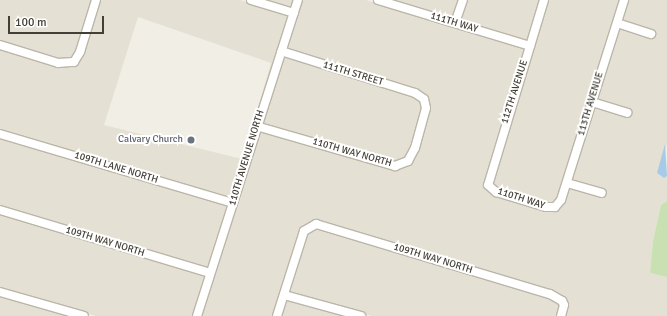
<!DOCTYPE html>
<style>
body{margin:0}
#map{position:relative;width:667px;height:316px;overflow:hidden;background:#f1eee6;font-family:Signika,sans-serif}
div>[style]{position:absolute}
.residential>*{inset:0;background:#e4e0d4}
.green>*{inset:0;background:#c9e1b2}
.water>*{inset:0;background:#a7cae8}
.roads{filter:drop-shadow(1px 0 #bbb6a9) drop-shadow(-1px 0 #bbb6a9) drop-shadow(0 1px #bbb6a9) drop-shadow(0 -1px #bbb6a9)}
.minor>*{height:8px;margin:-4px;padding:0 4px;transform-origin:4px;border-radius:4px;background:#fff}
.dots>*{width:11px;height:11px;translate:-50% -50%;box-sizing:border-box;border:2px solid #fff;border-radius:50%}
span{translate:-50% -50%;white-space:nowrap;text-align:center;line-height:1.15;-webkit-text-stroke:4px #fff;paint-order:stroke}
.street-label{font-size:10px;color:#433f36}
.worship-label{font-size:10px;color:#5b616d}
.right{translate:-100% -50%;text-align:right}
.scale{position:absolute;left:8px;top:16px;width:96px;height:18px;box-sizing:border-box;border:2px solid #433f36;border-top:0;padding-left:5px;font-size:12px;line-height:14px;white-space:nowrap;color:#433f36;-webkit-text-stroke:3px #fff;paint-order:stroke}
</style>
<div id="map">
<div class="residential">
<div style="clip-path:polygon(0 0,93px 0,72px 59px,58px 59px,0 42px)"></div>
<div style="clip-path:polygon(100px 0,240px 0,289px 15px,254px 121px,271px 63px,138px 17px,104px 125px,242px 159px,230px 199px,0 130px,0 49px,76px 66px,84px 53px)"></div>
<div style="clip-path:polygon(263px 0,294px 0,291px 9px)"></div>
<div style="clip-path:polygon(302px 0,366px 0,525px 48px,483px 185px,484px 188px,556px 212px,569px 187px,604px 197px,606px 190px,571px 181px,594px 107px,630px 117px,631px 110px,596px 100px,619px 28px,654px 38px,656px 32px,621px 21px,628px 0,667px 0,667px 144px,657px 173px,664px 178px,667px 176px,667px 201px,661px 205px,653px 241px,650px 273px,667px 277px,667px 316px,565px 316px,567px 300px,551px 290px,336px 226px,301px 227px,299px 230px,273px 316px,200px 316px,259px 130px,395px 169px,410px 164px,429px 99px,427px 96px,286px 49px)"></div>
<div style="clip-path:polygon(389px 0,459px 0,453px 19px)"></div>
<div style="clip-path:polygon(467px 0,540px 0,527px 42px,460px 21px)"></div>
<div style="clip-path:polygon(548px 0,620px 0,557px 198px,553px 204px,546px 204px,498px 190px,491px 184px)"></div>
<div style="clip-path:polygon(284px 55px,413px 96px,421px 101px,422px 107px,411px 147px,405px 159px,395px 162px,261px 124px)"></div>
<div style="clip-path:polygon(0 137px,228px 205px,208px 269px,0 207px)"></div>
<div style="clip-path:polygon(0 214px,206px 275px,193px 316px,96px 316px,0 288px)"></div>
<div style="clip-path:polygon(317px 228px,549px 297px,560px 305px,557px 316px,372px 316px,288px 292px,307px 234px)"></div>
<div style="clip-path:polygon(0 295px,72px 316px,0 316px)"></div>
<div style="clip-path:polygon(286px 299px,349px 316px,281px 316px)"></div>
</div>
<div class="green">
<div style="clip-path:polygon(667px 201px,667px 277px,650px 273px,653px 241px,661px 205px)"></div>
</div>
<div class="water">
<div style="clip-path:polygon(665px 144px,667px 176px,664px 178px,657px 173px)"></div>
</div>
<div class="roads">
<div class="minor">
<div style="left:251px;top:0;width:45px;rotate:16.8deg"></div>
<div style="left:378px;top:0;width:159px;rotate:16.8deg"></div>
<div style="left:544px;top:0;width:193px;rotate:106.8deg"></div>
<div style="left:488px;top:185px;width:11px;rotate:41deg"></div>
<div style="left:496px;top:192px;width:52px;rotate:16.7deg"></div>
<div style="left:546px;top:207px;width:9px"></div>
<div style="left:555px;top:207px;width:9px;rotate:-49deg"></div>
<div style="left:561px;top:200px;width:210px;rotate:-72.5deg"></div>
<div style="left:455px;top:23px;width:24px;rotate:-71deg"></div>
<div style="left:617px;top:23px;width:36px;rotate:18deg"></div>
<div style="left:0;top:45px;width:61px;rotate:17.2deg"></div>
<div style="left:58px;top:63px;width:16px;rotate:-4deg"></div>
<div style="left:74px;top:62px;width:12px;rotate:-59deg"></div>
<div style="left:80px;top:52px;width:54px;rotate:-72.9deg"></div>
<div style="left:592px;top:102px;width:37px;rotate:17deg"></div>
<div style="left:256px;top:126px;width:145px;rotate:16.1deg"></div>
<div style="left:395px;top:166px;width:14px;rotate:-21deg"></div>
<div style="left:408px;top:161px;width:15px;rotate:-62deg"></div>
<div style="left:415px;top:148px;width:41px;rotate:-74.6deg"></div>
<div style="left:426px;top:108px;width:9px;rotate:-103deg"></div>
<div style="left:424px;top:99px;width:11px;rotate:-146deg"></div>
<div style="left:415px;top:93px;width:140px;rotate:-162.6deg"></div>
<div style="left:0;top:134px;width:243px;rotate:16.5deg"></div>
<div style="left:567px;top:183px;width:36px;rotate:16deg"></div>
<div style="left:0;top:210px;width:219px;rotate:16.7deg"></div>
<div style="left:0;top:292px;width:87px;rotate:15.9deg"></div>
<div style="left:284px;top:295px;width:80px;rotate:15.3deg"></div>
<div style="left:197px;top:316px;width:332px;rotate:-72.3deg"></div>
<div style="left:277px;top:316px;width:89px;rotate:-72.4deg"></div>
<div style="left:304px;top:231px;width:14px;rotate:-30deg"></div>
<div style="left:316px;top:224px;width:244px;rotate:16.7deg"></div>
<div style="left:550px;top:294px;width:14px;rotate:30deg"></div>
<div style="left:562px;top:301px;width:4px;rotate:63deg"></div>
<div style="left:564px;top:305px;width:11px;rotate:105deg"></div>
</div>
</div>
<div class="dots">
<div style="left:191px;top:140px;background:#6b7280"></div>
</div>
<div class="street-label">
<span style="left:454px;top:23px;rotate:17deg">111TH WAY</span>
<span style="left:353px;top:74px;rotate:17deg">111TH STREET</span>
<span style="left:515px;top:92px;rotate:-72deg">112TH AVENUE</span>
<span style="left:591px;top:104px;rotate:-73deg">113TH AVENUE</span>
<span style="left:352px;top:153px;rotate:16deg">110TH WAY NORTH</span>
<span style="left:247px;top:158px;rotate:-73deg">110TH AVENUE NORTH</span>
<span style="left:116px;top:168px;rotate:17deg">109TH LANE NORTH</span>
<span style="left:521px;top:199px;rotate:18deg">110TH WAY</span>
<span style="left:105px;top:242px;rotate:17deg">109TH WAY NORTH</span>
<span style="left:433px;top:259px;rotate:17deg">109TH WAY NORTH</span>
</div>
<div class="worship-label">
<span class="right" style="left:183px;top:140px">Calvary Church</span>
</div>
<div class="scale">100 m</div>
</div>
